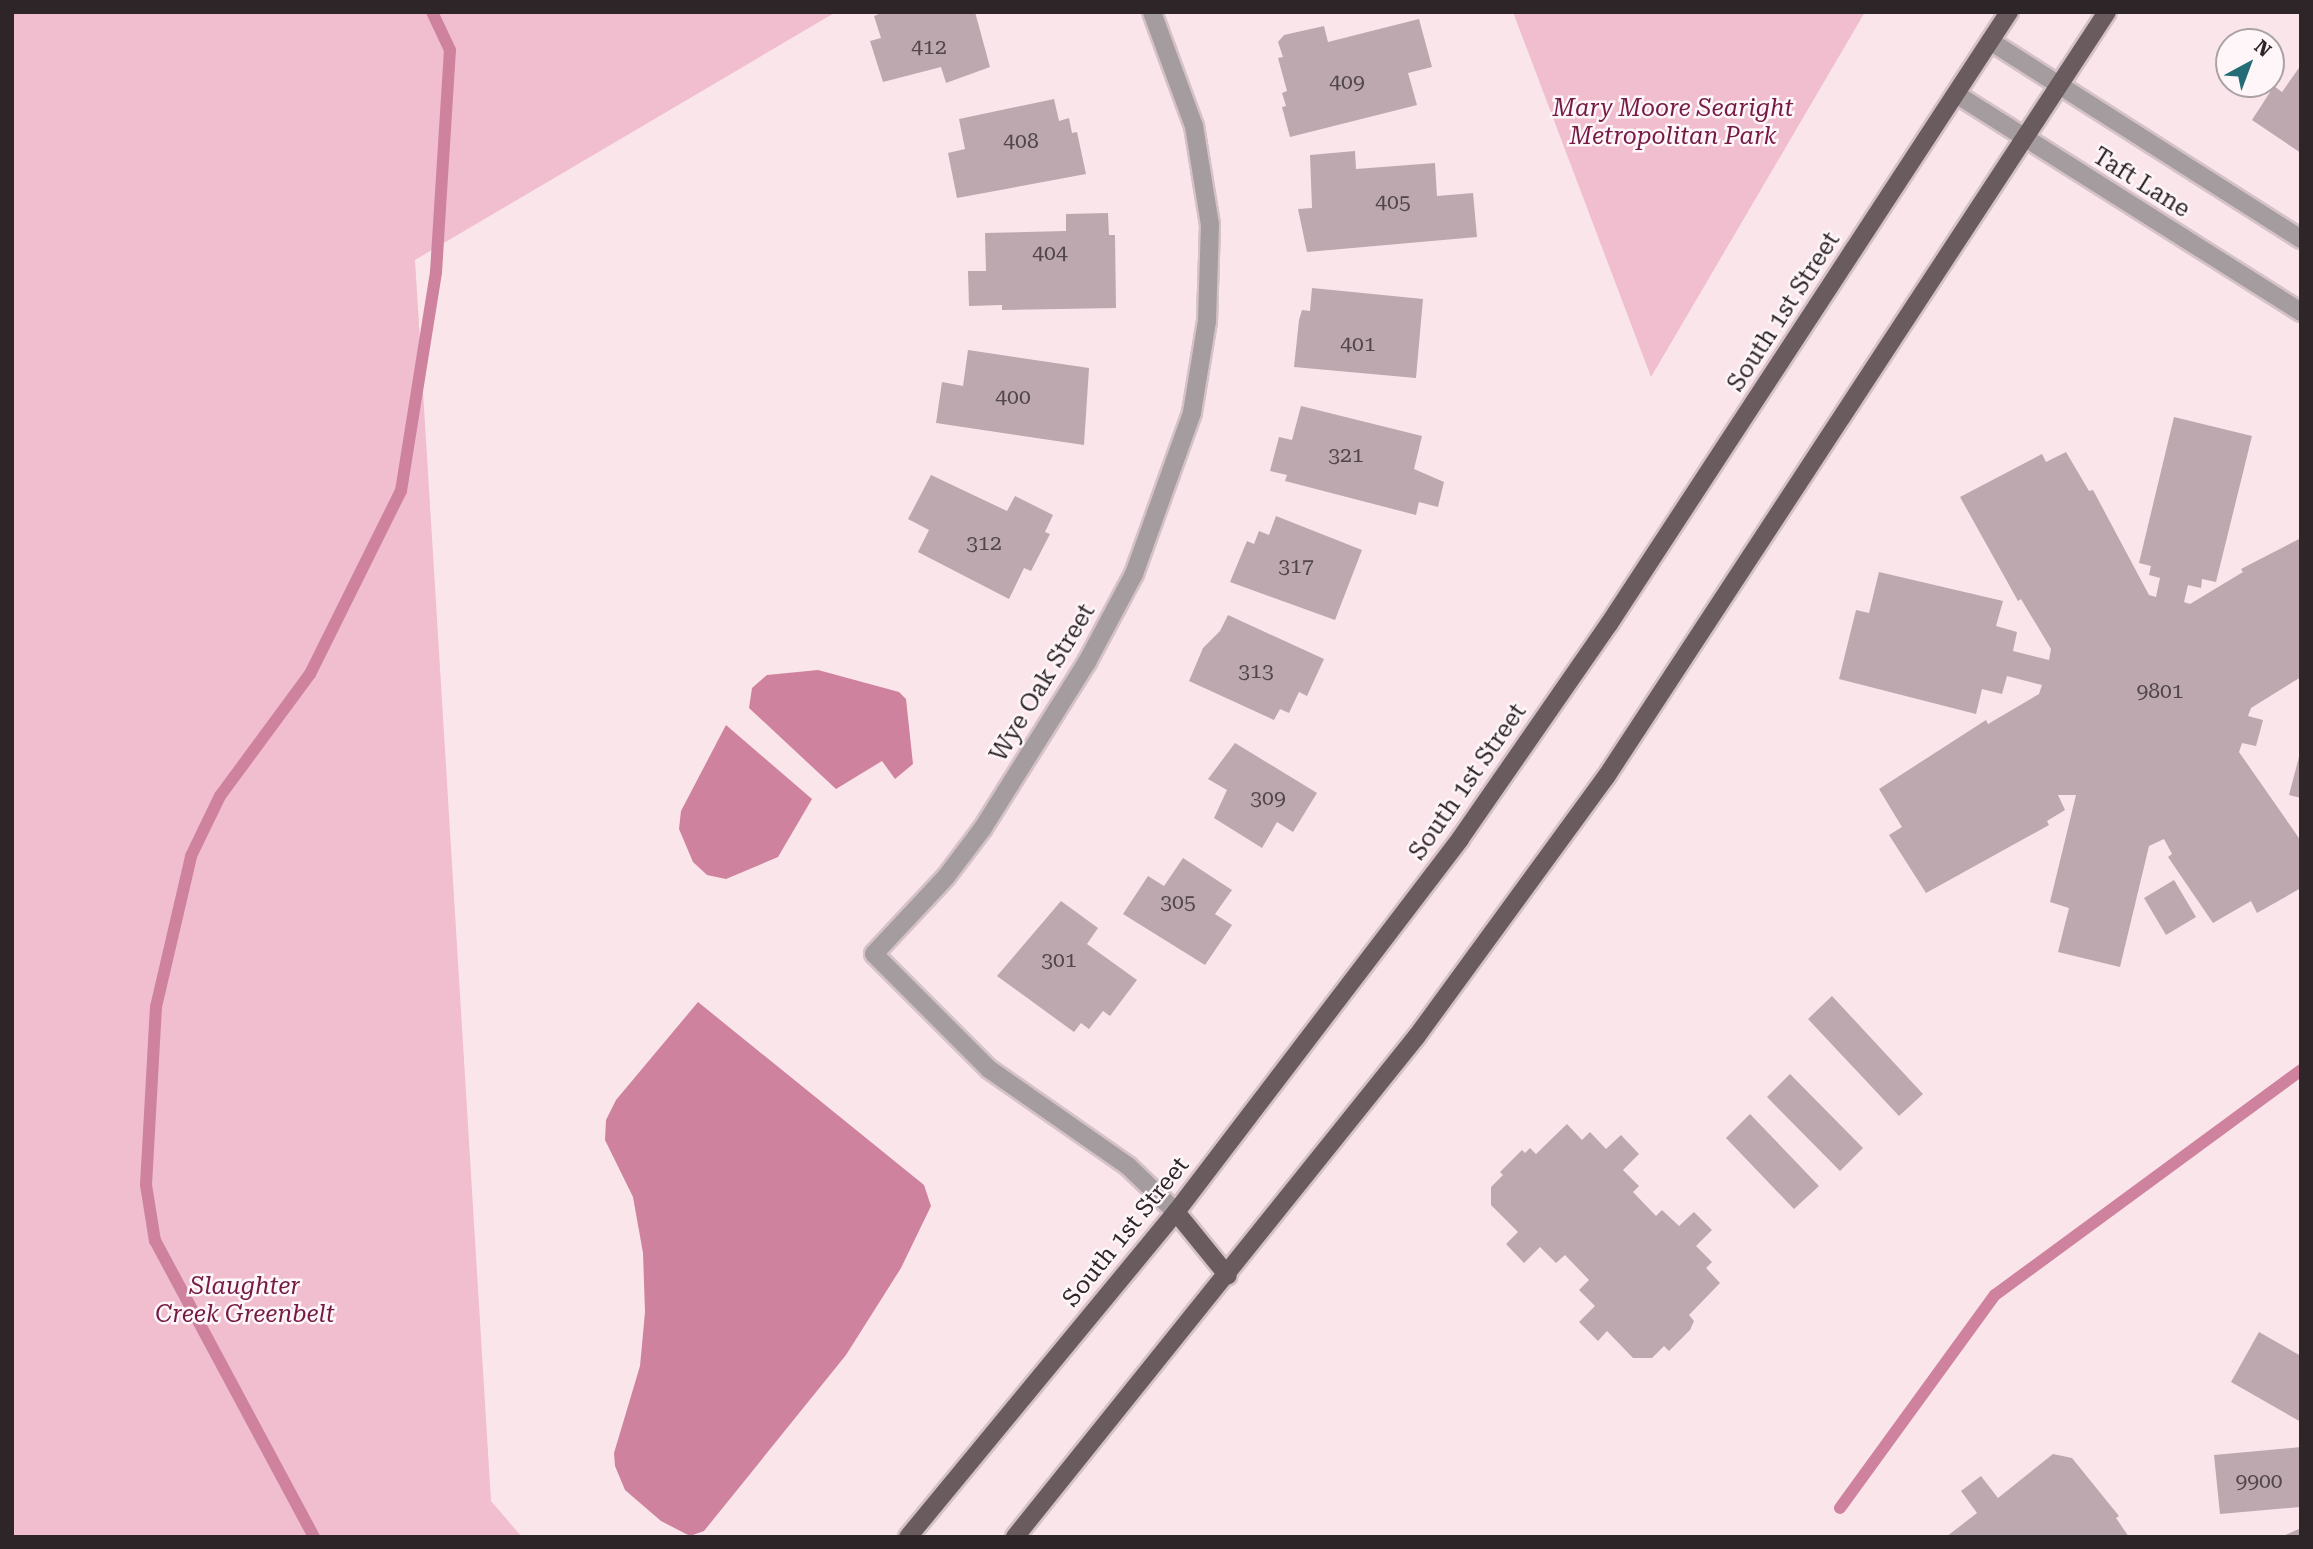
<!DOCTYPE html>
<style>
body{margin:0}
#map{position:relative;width:2313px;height:1549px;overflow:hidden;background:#fae5eb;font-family:"Roboto Serif",serif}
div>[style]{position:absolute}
.green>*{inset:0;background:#f0bece}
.water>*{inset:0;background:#ce829d}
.stream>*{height:12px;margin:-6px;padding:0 6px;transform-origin:6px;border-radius:6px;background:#ce829d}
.building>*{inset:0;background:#bca8ae}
.roads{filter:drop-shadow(2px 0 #d5c2c8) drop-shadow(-2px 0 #d5c2c8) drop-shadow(0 2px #d5c2c8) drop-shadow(0 -2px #d5c2c8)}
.minor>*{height:18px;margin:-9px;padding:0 9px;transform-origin:9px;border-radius:9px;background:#a49c9e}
.major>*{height:18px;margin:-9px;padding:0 9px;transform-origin:9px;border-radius:9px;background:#6a5b5f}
span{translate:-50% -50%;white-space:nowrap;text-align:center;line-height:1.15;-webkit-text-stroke:5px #fef6f8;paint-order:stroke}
.number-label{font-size:21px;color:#514649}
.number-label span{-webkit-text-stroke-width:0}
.park-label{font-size:24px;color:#741a44;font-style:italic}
.street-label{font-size:24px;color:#2d2527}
.frame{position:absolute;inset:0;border:14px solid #2d2527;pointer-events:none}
.north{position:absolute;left:2215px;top:28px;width:70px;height:70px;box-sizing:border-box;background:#fef6f8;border:2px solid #aaa2a4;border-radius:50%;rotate:41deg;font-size:19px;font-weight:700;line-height:28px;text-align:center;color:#2d2527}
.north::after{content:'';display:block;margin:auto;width:24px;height:32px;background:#246d77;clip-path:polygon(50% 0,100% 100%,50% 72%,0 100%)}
</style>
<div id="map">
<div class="green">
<div style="clip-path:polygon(12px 12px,836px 12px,415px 260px,491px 1501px,522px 1537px,12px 1537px)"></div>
<div style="clip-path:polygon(1513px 12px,1865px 12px,1651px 377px)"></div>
</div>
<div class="water">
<div style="clip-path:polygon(818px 670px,899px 692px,906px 699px,913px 764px,895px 779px,882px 761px,836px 789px,749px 708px,752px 688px,767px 675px)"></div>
<div style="clip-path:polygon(726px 725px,812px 799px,778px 857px,726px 879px,707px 875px,693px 862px,679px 829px,681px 811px)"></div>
<div style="clip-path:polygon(698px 1002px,924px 1185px,931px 1206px,901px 1268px,846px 1355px,704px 1531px,690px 1536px,661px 1521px,625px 1490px,615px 1466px,614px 1453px,640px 1366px,645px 1312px,643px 1253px,633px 1197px,605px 1140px,606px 1120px,616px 1100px)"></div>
</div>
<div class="stream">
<div style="left:1840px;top:1508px;width:263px;rotate:-54deg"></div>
<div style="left:1995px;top:1295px;width:380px;rotate:-36.3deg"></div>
<div style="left:314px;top:1537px;width:336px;rotate:-118.2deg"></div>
<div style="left:155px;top:1241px;width:57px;rotate:-99.1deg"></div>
<div style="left:146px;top:1185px;width:178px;rotate:-86.8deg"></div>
<div style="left:156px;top:1007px;width:155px;rotate:-76.9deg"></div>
<div style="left:191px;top:856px;width:67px;rotate:-64.2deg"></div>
<div style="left:220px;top:796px;width:152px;rotate:-53.6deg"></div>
<div style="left:310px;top:674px;width:204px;rotate:-63.6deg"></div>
<div style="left:401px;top:491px;width:222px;rotate:-80.9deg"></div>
<div style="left:436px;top:272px;width:222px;rotate:-86.4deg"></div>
<div style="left:450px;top:50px;width:42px;rotate:-115.3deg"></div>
</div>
<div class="building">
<div style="clip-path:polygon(884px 12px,975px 12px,990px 67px,946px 83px,941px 67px,883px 82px,870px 41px,881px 38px,874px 16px)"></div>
<div style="clip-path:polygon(1419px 19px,1432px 67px,1408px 73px,1417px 105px,1290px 137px,1282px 107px,1286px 106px,1282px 93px,1287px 91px,1278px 58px,1283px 57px,1278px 42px,1284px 35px,1324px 26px,1328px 42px)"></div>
<div style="clip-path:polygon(2301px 65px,2301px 153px,2252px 120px,2274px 86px,2282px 92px)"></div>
<div style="clip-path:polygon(1054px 99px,1059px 121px,1069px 118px,1072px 133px,1077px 132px,1086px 174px,957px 198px,948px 153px,965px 149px,959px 119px)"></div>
<div style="clip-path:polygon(1355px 151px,1356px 169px,1435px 163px,1437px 196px,1473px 193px,1477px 237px,1307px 252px,1298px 209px,1312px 208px,1310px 155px)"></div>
<div style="clip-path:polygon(1108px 213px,1109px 235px,1115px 235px,1116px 308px,1002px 310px,1002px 305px,969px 306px,968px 271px,986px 271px,985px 233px,1066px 231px,1066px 214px)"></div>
<div style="clip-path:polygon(1312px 288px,1423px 299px,1416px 378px,1294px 367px,1299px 320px,1302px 310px,1310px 311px)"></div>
<div style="clip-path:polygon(968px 350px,1089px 368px,1084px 445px,936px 423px,942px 382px,963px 386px)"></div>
<div style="clip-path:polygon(1301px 406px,1422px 436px,1414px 469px,1444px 482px,1438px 507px,1419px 502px,1416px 515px,1285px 481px,1287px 475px,1270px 471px,1279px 437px,1292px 440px)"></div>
<div style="clip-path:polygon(2174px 417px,2252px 436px,2216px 582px,2202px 579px,2201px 588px,2188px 585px,2184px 602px,2190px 604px,2243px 572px,2241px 569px,2301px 538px,2301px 677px,2251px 708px,2248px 716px,2263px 720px,2256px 746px,2242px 743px,2239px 752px,2301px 841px,2301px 888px,2257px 913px,2251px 901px,2213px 923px,2168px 857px,2172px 854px,2164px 839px,2149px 846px,2120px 967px,2058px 952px,2069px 908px,2050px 902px,2076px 795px,2058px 795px,2065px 810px,2047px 821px,2049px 825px,1926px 893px,1889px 835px,1902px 827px,1879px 789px,1986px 720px,1988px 724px,2039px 694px,2042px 685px,2007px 676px,2002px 694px,1982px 689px,1976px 714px,1839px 679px,1856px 610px,1869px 613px,1879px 572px,2003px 601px,1996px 626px,2017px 632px,2013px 651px,2049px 660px,2051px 649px,2021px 599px,2018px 601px,1960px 497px,2042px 454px,2046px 462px,2066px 452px,2089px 491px,2093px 490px,2149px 595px,2156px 597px,2160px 578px,2149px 575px,2151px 566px,2139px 563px)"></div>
<div style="clip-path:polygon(931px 475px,1007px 511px,1015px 496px,1053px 515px,1045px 532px,1050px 534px,1031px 571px,1024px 568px,1009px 599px,918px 552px,929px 530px,908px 519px)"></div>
<div style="clip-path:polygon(1276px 516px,1362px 550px,1335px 620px,1230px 582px,1247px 541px,1254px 544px,1259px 531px,1269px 535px)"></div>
<div style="clip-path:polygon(1228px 615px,1324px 659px,1307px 696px,1299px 692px,1289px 713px,1280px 709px,1274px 720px,1189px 681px,1203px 648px,1220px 631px)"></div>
<div style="clip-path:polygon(1235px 743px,1317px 793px,1293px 832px,1277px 822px,1262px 848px,1214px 818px,1227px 790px,1208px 779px)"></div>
<div style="clip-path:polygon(2300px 753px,2301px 754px,2301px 798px,2289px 795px)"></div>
<div style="clip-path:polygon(1183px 858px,1232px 890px,1215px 914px,1232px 925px,1205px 965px,1123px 914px,1148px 876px,1164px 886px)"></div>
<div style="clip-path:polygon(2174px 880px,2196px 917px,2166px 935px,2144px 898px)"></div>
<div style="clip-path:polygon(1061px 901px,1098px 928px,1087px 944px,1137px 980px,1110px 1016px,1103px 1011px,1089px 1029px,1081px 1023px,1074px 1032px,997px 976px)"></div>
<div style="clip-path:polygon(1832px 996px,1923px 1094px,1899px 1116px,1808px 1019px)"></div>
<div style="clip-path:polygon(1790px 1074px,1863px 1148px,1840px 1171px,1767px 1097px)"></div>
<div style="clip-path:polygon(1750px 1114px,1819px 1186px,1794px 1209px,1726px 1138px)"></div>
<div style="clip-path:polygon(1567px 1124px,1582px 1140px,1590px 1132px,1606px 1149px,1621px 1135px,1639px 1154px,1623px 1170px,1639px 1186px,1633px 1192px,1656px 1216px,1662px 1210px,1679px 1226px,1694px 1212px,1712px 1230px,1696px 1246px,1712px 1262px,1706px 1268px,1720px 1283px,1689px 1315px,1694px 1321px,1690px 1330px,1669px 1351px,1664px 1346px,1652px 1358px,1633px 1358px,1607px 1331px,1598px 1341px,1579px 1322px,1595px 1306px,1579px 1290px,1589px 1280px,1565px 1255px,1556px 1263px,1540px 1247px,1524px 1263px,1506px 1244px,1518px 1232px,1491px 1205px,1491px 1187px,1503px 1175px,1500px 1172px,1522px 1150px,1525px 1153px,1530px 1148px,1536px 1154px)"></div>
<div style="clip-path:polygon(2259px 1332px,2301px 1356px,2301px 1422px,2231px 1382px)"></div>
<div style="clip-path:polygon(2301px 1447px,2301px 1507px,2220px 1514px,2214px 1455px)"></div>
<div style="clip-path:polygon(2053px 1454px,2072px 1458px,2119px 1516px,2116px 1518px,2129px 1537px,1946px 1537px,1977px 1513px,1961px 1491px,1981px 1476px,1998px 1498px)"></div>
<div style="clip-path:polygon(2301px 1528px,2301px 1537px,2281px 1537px)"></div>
</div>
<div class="roads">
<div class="minor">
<div style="left:1152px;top:12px;width:121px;rotate:69.8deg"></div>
<div style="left:1194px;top:126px;width:100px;rotate:80.8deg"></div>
<div style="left:1210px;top:225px;width:96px;rotate:91.8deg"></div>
<div style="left:1207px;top:321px;width:93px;rotate:99.3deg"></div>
<div style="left:1192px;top:413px;width:171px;rotate:109.8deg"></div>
<div style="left:1134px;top:574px;width:100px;rotate:118.1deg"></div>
<div style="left:1087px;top:662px;width:196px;rotate:122.1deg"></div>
<div style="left:983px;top:828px;width:61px;rotate:127.1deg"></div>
<div style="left:946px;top:877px;width:105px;rotate:133.1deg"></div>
<div style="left:874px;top:954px;width:163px;rotate:45deg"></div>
<div style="left:989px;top:1069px;width:169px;rotate:34.9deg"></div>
<div style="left:1128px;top:1166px;width:66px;rotate:43.8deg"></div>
<div style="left:1990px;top:41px;width:369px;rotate:32.5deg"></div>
<div style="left:1956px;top:94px;width:408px;rotate:32.3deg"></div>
</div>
<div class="major">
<div style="left:1176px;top:1212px;width:82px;rotate:50.9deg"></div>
<div style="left:908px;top:1537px;width:421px;rotate:-50.5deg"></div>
<div style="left:1176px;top:1212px;width:469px;rotate:-52.7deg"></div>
<div style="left:1460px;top:839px;width:262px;rotate:-55.3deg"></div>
<div style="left:1609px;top:624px;width:731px;rotate:-56.83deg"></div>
<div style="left:1015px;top:1537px;width:642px;rotate:-51.26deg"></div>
<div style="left:1417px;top:1036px;width:321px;rotate:-53.9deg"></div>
<div style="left:1606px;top:777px;width:914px;rotate:-56.78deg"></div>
</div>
</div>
<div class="number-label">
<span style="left:929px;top:47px">412</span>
<span style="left:1347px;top:82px">409</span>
<span style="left:1021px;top:141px">408</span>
<span style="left:1393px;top:202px">405</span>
<span style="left:1050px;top:253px">404</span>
<span style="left:1358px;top:344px">401</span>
<span style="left:1013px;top:397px">400</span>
<span style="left:1346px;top:455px">321</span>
<span style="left:984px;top:543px">312</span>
<span style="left:1296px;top:566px">317</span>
<span style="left:1256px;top:671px">313</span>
<span style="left:2160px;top:691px">9801</span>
<span style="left:1268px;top:798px">309</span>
<span style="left:1178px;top:902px">305</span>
<span style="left:1059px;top:960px">301</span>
<span style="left:2259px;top:1481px">9900</span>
</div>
<div class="park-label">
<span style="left:1673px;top:123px">Mary Moore Searight<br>Metropolitan Park</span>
<span style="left:245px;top:1301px">Slaughter<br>Creek Greenbelt</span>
</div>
<div class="street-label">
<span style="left:2141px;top:183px;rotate:32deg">Taft Lane</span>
<span style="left:1784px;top:312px;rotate:-57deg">South 1st Street</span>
<span style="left:1043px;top:683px;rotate:-59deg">Wye Oak Street</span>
<span style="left:1468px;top:782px;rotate:-55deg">South 1st Street</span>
<span style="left:1126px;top:1232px;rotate:-51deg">South 1st Street</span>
</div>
<div class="frame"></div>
<div class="north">N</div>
</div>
